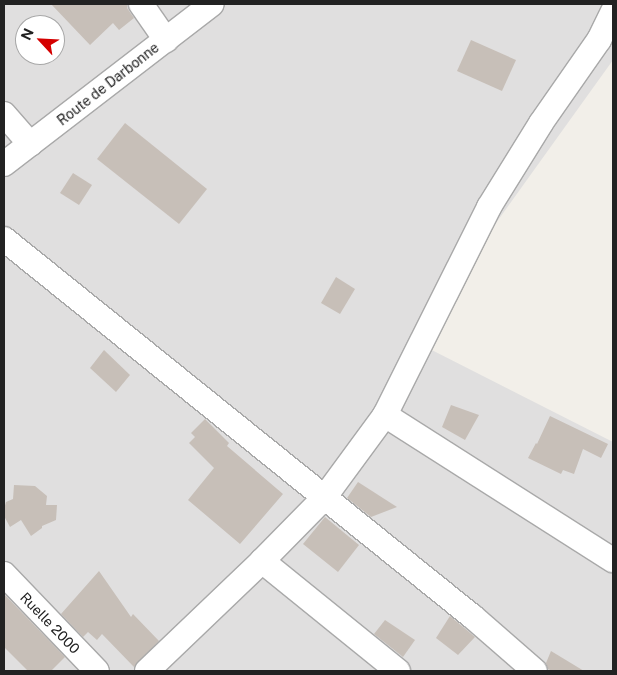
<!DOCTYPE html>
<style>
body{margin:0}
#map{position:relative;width:617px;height:675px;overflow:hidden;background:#f2efe9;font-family:"Public Sans",sans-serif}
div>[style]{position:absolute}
.residential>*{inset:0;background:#e0dfdf}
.building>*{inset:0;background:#c7bfb8}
.roads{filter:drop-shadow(1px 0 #a9a9a9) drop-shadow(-1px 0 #a9a9a9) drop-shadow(0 1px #a9a9a9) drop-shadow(0 -1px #a9a9a9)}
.minor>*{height:24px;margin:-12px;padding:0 12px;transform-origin:12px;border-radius:12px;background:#fff}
span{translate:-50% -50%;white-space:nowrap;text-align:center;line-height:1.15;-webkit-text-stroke:4.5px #fff;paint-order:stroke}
.street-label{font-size:14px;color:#222}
.frame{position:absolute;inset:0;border:5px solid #222;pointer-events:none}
.north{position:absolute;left:15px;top:15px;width:50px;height:50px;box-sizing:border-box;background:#fff;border:1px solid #a7a7a7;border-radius:50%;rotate:295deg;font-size:14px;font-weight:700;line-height:20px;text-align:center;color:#222}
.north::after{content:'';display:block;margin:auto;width:18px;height:22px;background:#d40000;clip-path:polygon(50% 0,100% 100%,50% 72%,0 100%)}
</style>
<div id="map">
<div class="residential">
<div style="clip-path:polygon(evenodd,4px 4px,613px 4px,613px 60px,412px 340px,613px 442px,613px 671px,4px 671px,4px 4px,25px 25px,55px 25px,55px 55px,25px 55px,25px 25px)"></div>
</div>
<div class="building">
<div style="clip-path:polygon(51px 4px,127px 4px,127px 8px,134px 18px,119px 30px,113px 23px,90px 45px)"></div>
<div style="clip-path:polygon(471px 40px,516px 60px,502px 91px,457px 71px)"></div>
<div style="clip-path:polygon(125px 123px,207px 189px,179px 224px,97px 159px)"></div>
<div style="clip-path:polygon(73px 173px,92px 185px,79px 205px,60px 193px)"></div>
<div style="clip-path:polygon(336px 277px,355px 289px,340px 314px,321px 303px)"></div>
<div style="clip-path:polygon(104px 350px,130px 375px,116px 392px,90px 368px)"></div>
<div style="clip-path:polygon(451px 405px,479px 415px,465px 440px,442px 427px)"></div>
<div style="clip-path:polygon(550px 416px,608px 444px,601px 458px,583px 449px,574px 474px,563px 470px,561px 474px,528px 458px,536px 443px,537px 444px)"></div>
<div style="clip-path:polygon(205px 419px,229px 443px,227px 446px,283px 494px,240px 544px,188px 500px,214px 468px,189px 443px,195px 437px,191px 433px)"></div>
<div style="clip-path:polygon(358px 482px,397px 507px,371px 517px,347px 498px)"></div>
<div style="clip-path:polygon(14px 485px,35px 486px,47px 496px,46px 505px,57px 505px,56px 520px,42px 526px,42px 528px,31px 536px,21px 520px,10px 527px,4px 516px,4px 509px,6px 502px,13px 499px)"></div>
<div style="clip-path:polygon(325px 517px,359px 545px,338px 572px,303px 544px)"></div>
<div style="clip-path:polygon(99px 571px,131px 617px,133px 614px,159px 641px,134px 667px,102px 634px,97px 640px,88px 632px,83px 637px,61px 614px)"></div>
<div style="clip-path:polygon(4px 594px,65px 657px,51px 671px,28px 671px,4px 647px)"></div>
<div style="clip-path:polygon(450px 616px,475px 637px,458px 655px,436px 638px)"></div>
<div style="clip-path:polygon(385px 620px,415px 640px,403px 657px,374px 634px)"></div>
<div style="clip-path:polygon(551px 651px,584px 671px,552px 671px,548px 669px,546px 663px)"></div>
</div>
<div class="roads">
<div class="minor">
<div style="left:141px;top:4px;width:44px;rotate:55.2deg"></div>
<div style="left:4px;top:114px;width:40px;rotate:49deg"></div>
<div style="left:4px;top:164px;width:262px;rotate:-37.6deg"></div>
<div style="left:4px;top:239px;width:602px;rotate:38.87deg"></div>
<div style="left:473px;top:617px;width:82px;rotate:41.1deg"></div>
<div style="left:385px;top:415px;width:270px;rotate:32.5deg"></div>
<div style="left:262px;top:561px;width:175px;rotate:39deg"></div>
<div style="left:4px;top:574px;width:134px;rotate:46.2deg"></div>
<div style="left:147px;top:671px;width:159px;rotate:-43.7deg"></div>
<div style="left:262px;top:561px;width:88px;rotate:-45.5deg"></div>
<div style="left:324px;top:498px;width:103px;rotate:-53.7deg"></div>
<div style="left:385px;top:415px;width:233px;rotate:-63.4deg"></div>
<div style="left:489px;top:207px;width:99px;rotate:-58.2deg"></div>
<div style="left:541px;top:123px;width:101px;rotate:-55.1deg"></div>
<div style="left:599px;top:40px;width:32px;rotate:-64deg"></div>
</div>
</div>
<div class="street-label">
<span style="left:108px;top:84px;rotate:-38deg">Route de Darbonne</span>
<span style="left:50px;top:623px;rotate:46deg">Ruelle 2000</span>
</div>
<div class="frame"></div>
<div class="north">N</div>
</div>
